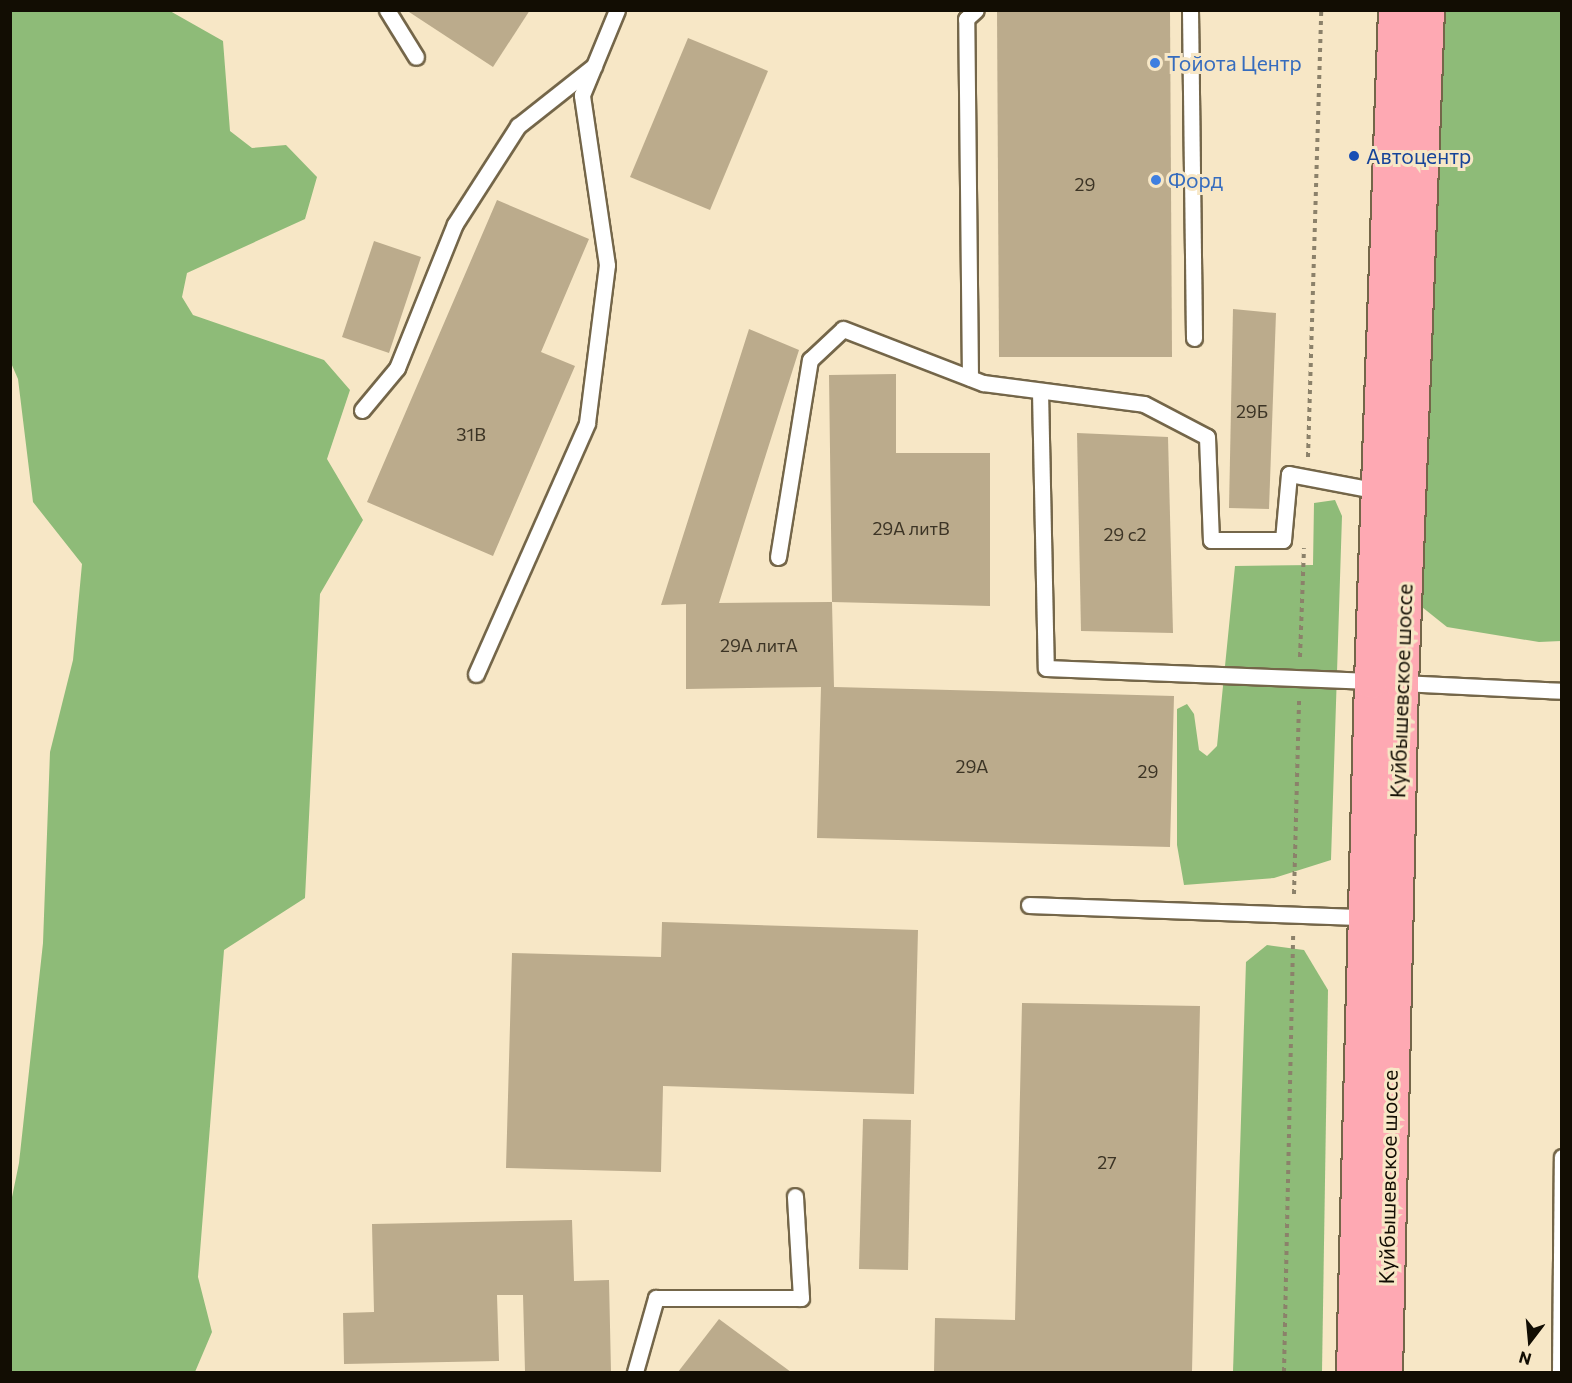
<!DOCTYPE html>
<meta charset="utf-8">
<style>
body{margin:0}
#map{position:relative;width:1572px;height:1383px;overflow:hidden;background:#f7e7c6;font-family:Commissioner,sans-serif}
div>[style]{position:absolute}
.forest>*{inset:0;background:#8ebb78}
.building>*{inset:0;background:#bbab8c}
.path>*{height:4px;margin-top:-2px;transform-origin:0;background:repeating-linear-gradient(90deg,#8b816a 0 4.5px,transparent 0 9px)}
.roads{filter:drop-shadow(2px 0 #746649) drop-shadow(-2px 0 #746649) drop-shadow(0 2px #746649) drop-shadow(0 -2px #746649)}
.lane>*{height:15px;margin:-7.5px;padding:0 7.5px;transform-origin:7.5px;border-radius:7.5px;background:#fff}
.primary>*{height:33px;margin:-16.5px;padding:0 16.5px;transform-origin:16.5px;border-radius:16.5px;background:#fea9b3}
.dots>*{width:16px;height:16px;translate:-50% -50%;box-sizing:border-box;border:3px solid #f7e7c6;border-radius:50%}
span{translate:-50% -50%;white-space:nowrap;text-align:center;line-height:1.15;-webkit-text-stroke:6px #f7e7c6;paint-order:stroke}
.number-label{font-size:18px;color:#3c3425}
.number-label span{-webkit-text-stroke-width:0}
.shop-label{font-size:21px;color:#366cbe}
.left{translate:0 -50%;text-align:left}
.transit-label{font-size:21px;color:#164399}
.street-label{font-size:21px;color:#120d03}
.frame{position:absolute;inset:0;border:12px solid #120d03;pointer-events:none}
.north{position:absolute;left:1500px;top:1311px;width:60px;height:60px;-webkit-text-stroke:4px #f7e7c6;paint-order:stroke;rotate:196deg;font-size:16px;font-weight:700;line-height:24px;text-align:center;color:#120d03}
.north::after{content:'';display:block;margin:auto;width:21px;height:27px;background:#120d03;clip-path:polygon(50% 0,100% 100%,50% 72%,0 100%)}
</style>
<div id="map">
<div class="forest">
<div style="clip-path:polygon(11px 10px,170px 11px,223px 41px,230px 131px,252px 148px,286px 145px,317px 177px,305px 219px,187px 273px,182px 297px,193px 315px,324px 360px,350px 390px,327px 459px,363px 520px,320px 594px,305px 898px,224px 950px,198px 1277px,212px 1332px,195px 1372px,11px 1372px,11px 1202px,19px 1163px,43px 943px,50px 752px,73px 660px,82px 564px,33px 502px,18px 379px,11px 363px)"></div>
<div style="clip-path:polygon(1444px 11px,1561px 11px,1561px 641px,1539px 642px,1447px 627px,1422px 607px)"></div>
<div style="clip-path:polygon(1335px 500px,1342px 516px,1331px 860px,1274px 878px,1184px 885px,1177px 845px,1177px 709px,1187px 704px,1194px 714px,1199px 750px,1207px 756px,1217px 746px,1235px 566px,1313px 565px,1314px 503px)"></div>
<div style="clip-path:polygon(1267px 945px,1304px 950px,1328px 990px,1322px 1372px,1233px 1372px,1246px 962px)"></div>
</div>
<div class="building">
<div style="clip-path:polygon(406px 10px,530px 10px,493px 67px)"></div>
<div style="clip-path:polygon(997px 10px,1170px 10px,1172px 357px,999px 357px)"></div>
<div style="clip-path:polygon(688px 38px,768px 71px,710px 210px,630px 177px)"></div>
<div style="clip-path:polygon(497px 200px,589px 239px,541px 352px,575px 366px,493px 556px,367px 502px)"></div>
<div style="clip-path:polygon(374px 241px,421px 257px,389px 353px,342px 337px)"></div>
<div style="clip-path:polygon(1233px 309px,1276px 313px,1269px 509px,1229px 508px)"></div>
<div style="clip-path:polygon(749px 329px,799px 350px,719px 603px,832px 602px,834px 687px,1174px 696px,1170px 847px,817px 838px,821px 687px,686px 689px,686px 604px,661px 605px)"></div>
<div style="clip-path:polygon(896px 374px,896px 453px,990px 453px,990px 606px,832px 602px,829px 375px)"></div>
<div style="clip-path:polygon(1077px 433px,1168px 437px,1173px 633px,1081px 631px)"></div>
<div style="clip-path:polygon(662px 922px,918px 930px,914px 1094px,663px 1086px,661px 1172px,506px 1168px,512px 953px,661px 957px)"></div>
<div style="clip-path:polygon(1022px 1003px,1200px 1006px,1192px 1372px,934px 1372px,935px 1318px,1015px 1320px)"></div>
<div style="clip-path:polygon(863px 1119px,911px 1120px,908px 1270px,859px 1269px)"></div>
<div style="clip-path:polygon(572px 1220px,574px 1281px,609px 1280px,611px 1372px,525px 1372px,523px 1295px,497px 1295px,499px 1361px,344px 1364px,343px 1313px,374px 1312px,372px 1224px)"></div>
<div style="clip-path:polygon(719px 1319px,791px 1372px,678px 1372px)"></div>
</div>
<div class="path">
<div style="left:1308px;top:457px;width:447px;rotate:-88.3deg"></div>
<div style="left:1300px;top:657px;width:109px;rotate:-87.9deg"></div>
<div style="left:1294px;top:894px;width:196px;rotate:-88.5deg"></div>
<div style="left:1284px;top:1372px;width:437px;rotate:-88.8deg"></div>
</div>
<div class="roads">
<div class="lane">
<div style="left:387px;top:10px;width:55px;rotate:58.3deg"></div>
<div style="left:1190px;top:10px;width:328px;rotate:89.3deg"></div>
<div style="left:970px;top:378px;width:359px;rotate:-90.6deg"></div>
<div style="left:966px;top:19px;width:13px;rotate:-42deg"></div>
<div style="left:1040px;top:391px;width:277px;rotate:88.8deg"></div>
<div style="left:1046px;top:668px;width:325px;rotate:2.3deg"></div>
<div style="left:362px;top:410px;width:55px;rotate:-50.2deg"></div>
<div style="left:397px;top:368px;width:155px;rotate:-68.1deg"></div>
<div style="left:455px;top:224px;width:117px;rotate:-57.3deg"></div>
<div style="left:518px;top:126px;width:97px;rotate:-38.3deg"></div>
<div style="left:778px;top:557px;width:200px;rotate:-80.8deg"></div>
<div style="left:810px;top:360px;width:45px;rotate:-43.2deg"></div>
<div style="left:843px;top:329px;width:150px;rotate:21.1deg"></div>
<div style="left:983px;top:383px;width:162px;rotate:7.4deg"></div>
<div style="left:1144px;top:404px;width:71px;rotate:27.6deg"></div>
<div style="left:1207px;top:437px;width:103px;rotate:87.8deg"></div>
<div style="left:1211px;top:540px;width:72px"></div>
<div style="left:1283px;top:540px;width:66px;rotate:-84.8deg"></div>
<div style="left:1289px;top:474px;width:92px;rotate:10.7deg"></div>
<div style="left:476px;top:674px;width:274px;rotate:-66.1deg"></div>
<div style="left:587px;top:423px;width:159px;rotate:-82.8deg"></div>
<div style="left:607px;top:265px;width:172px;rotate:-98.4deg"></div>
<div style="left:582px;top:95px;width:92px;rotate:-67.6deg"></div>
<div style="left:1401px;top:683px;width:161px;rotate:2.8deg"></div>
<div style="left:1029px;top:905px;width:335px;rotate:2.1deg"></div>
<div style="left:635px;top:1372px;width:77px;rotate:-74.2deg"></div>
<div style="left:656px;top:1298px;width:145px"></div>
<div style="left:801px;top:1298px;width:102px;rotate:-93.4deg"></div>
<div style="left:1560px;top:1372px;width:215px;rotate:-89.5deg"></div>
</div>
<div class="primary">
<div style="left:1353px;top:1372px;width:691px;rotate:-88.51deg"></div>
<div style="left:1371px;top:681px;width:671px;rotate:-87.95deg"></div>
<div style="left:1385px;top:1372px;width:689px;rotate:-88.67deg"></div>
<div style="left:1401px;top:683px;width:674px;rotate:-87.79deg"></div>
</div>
</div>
<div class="dots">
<div style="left:1155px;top:63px;background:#3f7fe0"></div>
<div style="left:1354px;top:156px;background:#1a4fb4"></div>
<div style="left:1156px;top:180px;background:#3f7fe0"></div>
</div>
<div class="number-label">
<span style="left:1085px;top:184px">29</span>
<span style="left:1252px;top:411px">29Б</span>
<span style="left:471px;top:434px">31В</span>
<span style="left:911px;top:528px">29А литВ</span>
<span style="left:1125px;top:534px">29 с2</span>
<span style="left:759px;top:645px">29А литА</span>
<span style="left:972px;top:766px">29А</span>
<span style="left:1148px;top:771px">29</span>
<span style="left:1107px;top:1162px">27</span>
</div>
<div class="shop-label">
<span class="left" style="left:1167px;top:63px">Тойота Центр</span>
<span class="left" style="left:1168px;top:180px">Форд</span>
</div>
<div class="transit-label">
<span class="left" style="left:1366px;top:156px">Автоцентр</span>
</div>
<div class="street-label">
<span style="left:1401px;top:691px;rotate:-88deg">Куйбышевское шоссе</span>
<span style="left:1388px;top:1177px;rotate:-89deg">Куйбышевское шоссе</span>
</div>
<div class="frame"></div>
<div class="north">N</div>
</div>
